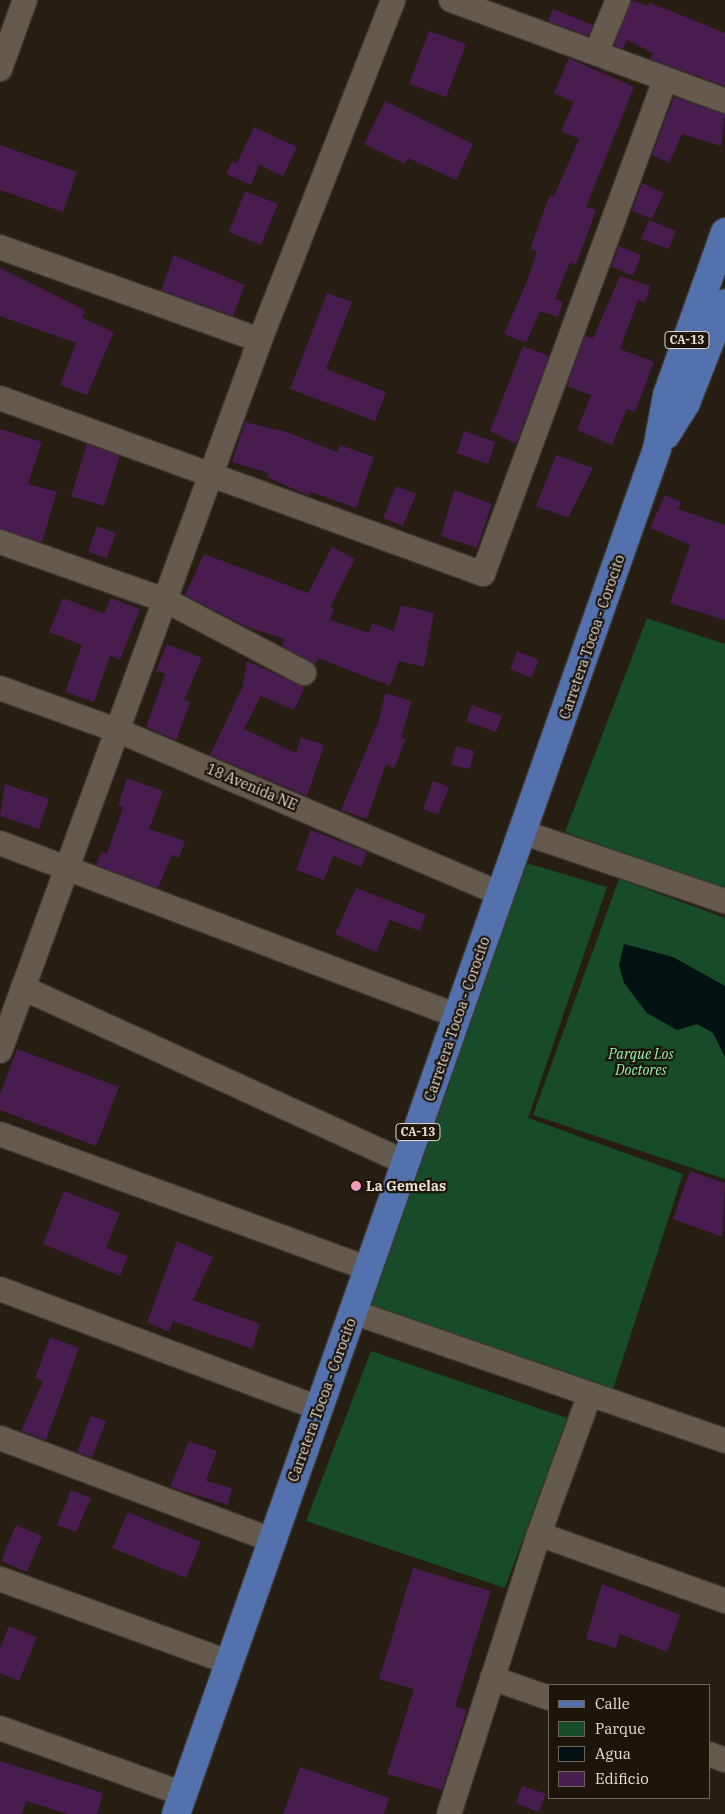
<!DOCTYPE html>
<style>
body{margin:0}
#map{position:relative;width:725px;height:1814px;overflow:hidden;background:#261d13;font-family:"IBM Plex Serif",serif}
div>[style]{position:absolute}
.green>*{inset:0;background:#174b2a}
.water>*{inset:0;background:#041112}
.building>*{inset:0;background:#481c4e}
.roads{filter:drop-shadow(1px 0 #3e3731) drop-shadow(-1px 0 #3e3731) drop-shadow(0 1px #3e3731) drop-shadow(0 -1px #3e3731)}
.minor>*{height:24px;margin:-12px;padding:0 12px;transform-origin:12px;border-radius:12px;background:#645a4e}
.major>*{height:28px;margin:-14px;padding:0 14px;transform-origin:14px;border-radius:14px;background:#5371ad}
.dots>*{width:14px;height:14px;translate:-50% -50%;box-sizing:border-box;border:2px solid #1d140a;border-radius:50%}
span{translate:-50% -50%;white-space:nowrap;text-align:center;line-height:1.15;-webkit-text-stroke:4.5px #1d140a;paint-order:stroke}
.shield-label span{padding:1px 4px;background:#1d140a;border:1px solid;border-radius:4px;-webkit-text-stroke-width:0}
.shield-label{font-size:12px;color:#e5dfd8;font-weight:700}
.street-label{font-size:14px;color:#e5dfd8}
.park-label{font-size:14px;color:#97f5b2;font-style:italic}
.poi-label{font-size:14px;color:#e5dfd8;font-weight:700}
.left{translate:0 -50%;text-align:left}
.legend{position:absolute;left:548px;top:1684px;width:162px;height:115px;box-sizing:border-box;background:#1d140a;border:1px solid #6d655c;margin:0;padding:6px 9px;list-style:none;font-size:15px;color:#e5dfd8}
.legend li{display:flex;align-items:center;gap:10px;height:25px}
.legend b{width:25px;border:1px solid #6d655c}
</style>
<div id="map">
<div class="green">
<div style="clip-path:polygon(647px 618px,725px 644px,725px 891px,565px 832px)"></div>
<div style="clip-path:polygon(506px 857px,607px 887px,528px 1118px,683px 1174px,612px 1392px,349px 1302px)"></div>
<div style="clip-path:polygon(619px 879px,725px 918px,725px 1179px,533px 1115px)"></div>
<div style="clip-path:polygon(371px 1351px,567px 1418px,505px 1588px,306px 1521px)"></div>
</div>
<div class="water">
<div style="clip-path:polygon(624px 944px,673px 957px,725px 986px,725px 1057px,713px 1033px,697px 1024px,677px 1030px,647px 1013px,624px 983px,619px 965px)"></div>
</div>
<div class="building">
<div style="clip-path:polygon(631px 0,648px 6px,649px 2px,725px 33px,725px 86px,650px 59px,653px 53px,627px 40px,623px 49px,614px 45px)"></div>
<div style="clip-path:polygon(553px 9px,593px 25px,588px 36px,548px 21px)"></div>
<div style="clip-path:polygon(429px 31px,466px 44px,446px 97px,409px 84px)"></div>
<div style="clip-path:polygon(569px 58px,634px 87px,586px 207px,596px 210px,576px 265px,570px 262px,555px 299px,563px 302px,558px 317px,540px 311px,526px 343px,504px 334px,527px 281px,537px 251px,530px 249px,550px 194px,554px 196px,579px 139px,561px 131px,574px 102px,554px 93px)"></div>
<div style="clip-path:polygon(674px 97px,725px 114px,721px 146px,682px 134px,669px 163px,652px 155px)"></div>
<div style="clip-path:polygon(385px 101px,473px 144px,456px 180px,408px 158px,405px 164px,364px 144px)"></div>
<div style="clip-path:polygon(254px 127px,297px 147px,283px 176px,259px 165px,251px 185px,226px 174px,232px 161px,237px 163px)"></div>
<div style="clip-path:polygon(0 145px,77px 172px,63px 212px,0 190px)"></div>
<div style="clip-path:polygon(642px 183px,664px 193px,652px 219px,632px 211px)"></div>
<div style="clip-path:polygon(245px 191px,278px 204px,261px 245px,229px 232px)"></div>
<div style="clip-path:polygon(649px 220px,676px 231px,669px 249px,641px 239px)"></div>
<div style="clip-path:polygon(619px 246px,641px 255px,633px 276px,611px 267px)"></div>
<div style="clip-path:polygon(174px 255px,245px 285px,233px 316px,161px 290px)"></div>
<div style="clip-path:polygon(0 268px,85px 310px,82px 318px,114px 332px,87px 395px,60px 385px,76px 343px,0 316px)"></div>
<div style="clip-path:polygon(620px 276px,650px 286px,645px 303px,638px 300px,620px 349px,654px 362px,635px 412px,627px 409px,612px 445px,577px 430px,591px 395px,567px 386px,585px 336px,593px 338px)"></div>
<div style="clip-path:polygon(327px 293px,352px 302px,326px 369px,386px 392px,375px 421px,290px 389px)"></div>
<div style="clip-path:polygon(523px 346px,549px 356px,516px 444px,490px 431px)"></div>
<div style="clip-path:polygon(245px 422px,287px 432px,337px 452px,340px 445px,374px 457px,356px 508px,311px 492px,309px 496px,267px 477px,268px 473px,232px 462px)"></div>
<div style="clip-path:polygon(0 429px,42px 442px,28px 484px,57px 492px,42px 542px,0 529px)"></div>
<div style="clip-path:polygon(464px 431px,495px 442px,488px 464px,457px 453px)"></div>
<div style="clip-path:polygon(87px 444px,120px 456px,104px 506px,71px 496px)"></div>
<div style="clip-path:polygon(556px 455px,593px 468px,568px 518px,536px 506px)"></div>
<div style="clip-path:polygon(396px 486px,416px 494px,403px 526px,383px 518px)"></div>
<div style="clip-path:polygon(454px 490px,492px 504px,477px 548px,441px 536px)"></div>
<div style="clip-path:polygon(665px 495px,681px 502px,678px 509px,725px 525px,725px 620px,670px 603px,690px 545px,650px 528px)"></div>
<div style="clip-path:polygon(97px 526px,116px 533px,107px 558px,88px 552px)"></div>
<div style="clip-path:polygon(332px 547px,355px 559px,330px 607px,334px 609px,330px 620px,369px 633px,372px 623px,394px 631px,401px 605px,434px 613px,424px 667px,399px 661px,390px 686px,318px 658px,315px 665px,282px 646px,284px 639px,245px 626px,185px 595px,204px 554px,308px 593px)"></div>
<div style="clip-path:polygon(63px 598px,104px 614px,111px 598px,140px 609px,120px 660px,110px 656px,94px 702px,65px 692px,82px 645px,49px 632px)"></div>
<div style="clip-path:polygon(167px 644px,202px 658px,184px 700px,190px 702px,176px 740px,146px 727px,165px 674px,156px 671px)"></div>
<div style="clip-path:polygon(517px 651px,539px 660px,531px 678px,510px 669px)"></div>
<div style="clip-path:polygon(247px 661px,305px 687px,294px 710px,261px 696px,244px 729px,296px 753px,301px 737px,324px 745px,307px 796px,210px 755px,242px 688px)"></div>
<div style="clip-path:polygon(385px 693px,412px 701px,401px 737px,406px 739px,394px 768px,386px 764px,367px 819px,341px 810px,379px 720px)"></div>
<div style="clip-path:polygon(472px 705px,502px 716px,496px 732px,466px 721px)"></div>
<div style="clip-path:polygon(456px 746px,474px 751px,470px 769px,451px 765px)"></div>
<div style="clip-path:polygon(127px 778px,163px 791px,149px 829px,185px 841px,179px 858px,172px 855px,158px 888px,96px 865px,101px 852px,107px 854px,123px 807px,118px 805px)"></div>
<div style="clip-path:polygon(433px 781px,449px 787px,438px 815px,423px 809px)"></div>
<div style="clip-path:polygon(5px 784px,49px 799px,39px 829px,0 816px)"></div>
<div style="clip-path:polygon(311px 830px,367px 852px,361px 867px,333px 856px,324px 880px,296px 870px)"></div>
<div style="clip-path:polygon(356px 888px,426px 915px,420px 931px,390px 920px,376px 952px,335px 934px)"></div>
<div style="clip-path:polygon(17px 1049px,119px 1087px,96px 1146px,0 1110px,0 1094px)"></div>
<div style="clip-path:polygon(690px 1171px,725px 1183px,722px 1237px,673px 1219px)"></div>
<div style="clip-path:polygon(64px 1191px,120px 1213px,106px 1248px,128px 1256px,120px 1276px,43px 1244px)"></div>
<div style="clip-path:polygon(177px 1241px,213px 1257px,193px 1300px,260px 1324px,252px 1349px,173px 1321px,169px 1332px,147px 1322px)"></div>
<div style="clip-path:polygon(50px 1337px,79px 1348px,46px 1440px,21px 1431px,43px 1381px,35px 1378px)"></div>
<div style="clip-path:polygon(91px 1416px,106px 1421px,92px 1458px,77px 1452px)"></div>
<div style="clip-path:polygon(189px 1441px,217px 1451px,206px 1481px,232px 1488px,228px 1505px,170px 1487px)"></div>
<div style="clip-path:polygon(71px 1490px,91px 1498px,76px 1532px,57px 1525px)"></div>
<div style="clip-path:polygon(128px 1512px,201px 1542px,186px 1578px,112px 1548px)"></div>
<div style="clip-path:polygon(16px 1525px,42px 1536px,27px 1572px,1px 1561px)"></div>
<div style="clip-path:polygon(413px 1568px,491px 1591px,455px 1706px,467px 1710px,442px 1790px,387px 1774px,414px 1689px,379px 1679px)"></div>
<div style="clip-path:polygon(602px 1584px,680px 1615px,667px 1652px,620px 1634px,616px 1648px,586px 1639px)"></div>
<div style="clip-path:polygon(9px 1626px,37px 1637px,19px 1681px,0 1673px,0 1648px)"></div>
<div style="clip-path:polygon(0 1761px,103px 1793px,97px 1814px,68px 1814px,26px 1801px,22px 1814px,0 1814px)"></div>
<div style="clip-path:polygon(300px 1767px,389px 1798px,384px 1814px,283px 1814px)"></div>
<div style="clip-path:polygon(522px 1786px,546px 1794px,539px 1812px,516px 1803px)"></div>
</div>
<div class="roads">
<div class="minor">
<div style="left:451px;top:0;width:292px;rotate:20.2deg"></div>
<div style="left:596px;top:53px;width:57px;rotate:-67.5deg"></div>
<div style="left:0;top:69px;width:73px;rotate:-70.1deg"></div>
<div style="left:0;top:247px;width:276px;rotate:19.7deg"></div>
<div style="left:0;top:398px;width:514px;rotate:20.02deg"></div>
<div style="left:483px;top:574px;width:526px;rotate:-69.78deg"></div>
<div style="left:0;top:542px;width:175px;rotate:19.4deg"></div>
<div style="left:165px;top:600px;width:157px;rotate:27.7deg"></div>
<div style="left:0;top:688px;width:127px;rotate:19.9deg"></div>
<div style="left:119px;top:731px;width:415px;rotate:23.1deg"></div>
<div style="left:522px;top:832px;width:214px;rotate:18.8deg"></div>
<div style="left:0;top:843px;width:490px;rotate:20.7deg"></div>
<div style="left:23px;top:988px;width:422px;rotate:24.5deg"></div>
<div style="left:0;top:1051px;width:757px;rotate:-69.91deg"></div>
<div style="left:260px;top:340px;width:365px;rotate:-68.6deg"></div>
<div style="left:0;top:1134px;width:393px;rotate:20.1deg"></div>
<div style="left:0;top:1289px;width:340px;rotate:20.5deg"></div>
<div style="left:353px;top:1312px;width:394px;rotate:19.1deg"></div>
<div style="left:0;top:1438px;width:290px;rotate:20.6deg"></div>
<div style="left:539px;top:1534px;width:198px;rotate:19.8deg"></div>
<div style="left:0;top:1579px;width:243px;rotate:20deg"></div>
<div style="left:492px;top:1678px;width:60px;rotate:19.3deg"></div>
<div style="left:0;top:1728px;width:195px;rotate:19.8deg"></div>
<div style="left:709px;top:1754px;width:17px;rotate:21deg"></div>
<div style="left:449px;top:1814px;width:294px;rotate:-72.2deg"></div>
<div style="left:539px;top:1534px;width:149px;rotate:-70deg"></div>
</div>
<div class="major">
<div style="left:666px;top:435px;width:38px;rotate:-58deg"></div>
<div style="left:686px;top:403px;width:107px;rotate:-68.7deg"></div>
<div style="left:176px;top:1814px;width:1447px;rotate:-70.59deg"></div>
<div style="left:657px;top:449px;width:55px;rotate:-79.5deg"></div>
<div style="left:667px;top:395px;width:173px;rotate:-70.4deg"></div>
</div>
</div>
<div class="dots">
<div style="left:356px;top:1186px;background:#ef9ab8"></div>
</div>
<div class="shield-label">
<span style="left:687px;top:340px">CA-13</span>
<span style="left:418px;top:1132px">CA-13</span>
</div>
<div class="street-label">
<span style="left:592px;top:637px;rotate:-71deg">Carretera Tocoa - Corocito</span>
<span style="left:252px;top:787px;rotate:23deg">18 Avenida NE</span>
<span style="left:457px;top:1019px;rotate:-71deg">Carretera Tocoa - Corocito</span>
<span style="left:322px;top:1400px;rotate:-70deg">Carretera Tocoa - Corocito</span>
</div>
<div class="park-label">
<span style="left:641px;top:1062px">Parque Los<br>Doctores</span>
</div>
<div class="poi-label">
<span class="left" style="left:366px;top:1186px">La Gemelas</span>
</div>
<ul class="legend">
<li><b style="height:6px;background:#5371ad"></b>Calle</li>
<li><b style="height:14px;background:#174b2a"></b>Parque</li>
<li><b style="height:14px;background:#041112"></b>Agua</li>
<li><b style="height:14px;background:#481c4e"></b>Edificio</li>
</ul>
</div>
